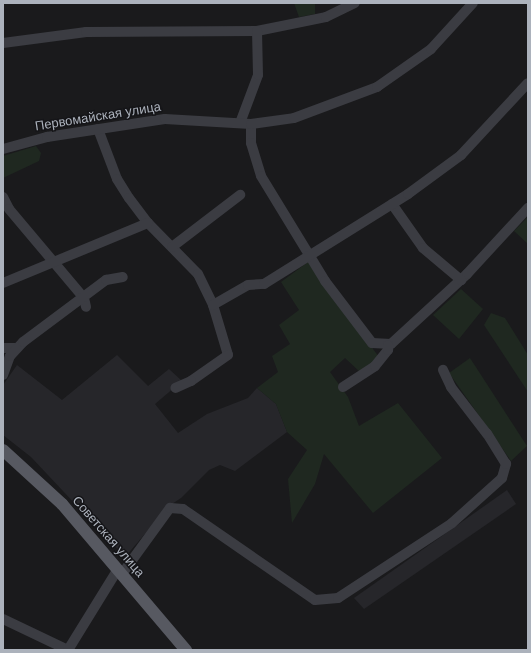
<!DOCTYPE html>
<meta charset="utf-8">
<style>
body{margin:0}
#map{position:relative;width:531px;height:653px;overflow:hidden;background:#1a1a1c;font-family:Arial,sans-serif}
div>[style]{position:absolute}
.built>*{inset:0;background:#26262a}
.green>*{inset:0;background:#1f2820}
.minor>*{height:10px;margin:-5px;padding:0 5px;transform-origin:5px;border-radius:5px;background:#3b3c42}
.major>*{height:12px;margin:-6px;padding:0 6px;transform-origin:6px;border-radius:6px;background:#575961}
span{translate:-50% -50%;white-space:nowrap;text-align:center;line-height:1.15;-webkit-text-stroke:3px #151518;paint-order:stroke}
.street-label{font-size:13px;color:#acb2bc}
.frame{position:absolute;inset:0;border:4px solid #acb2bc;pointer-events:none}
</style>
<div id="map">
<div class="built">
<div style="clip-path:polygon(117px 355px,148px 386px,169px 369px,182px 381px,155px 404px,178px 433px,207px 414px,248px 398px,257px 388px,276px 404px,287px 432px,235px 471px,220px 465px,209px 470px,181px 498px,169px 506px,125px 557px,31px 457px,3px 435px,3px 385px,17px 365px,62px 400px)"></div>
<div style="clip-path:polygon(507px 490px,516px 504px,364px 609px,354px 598px)"></div>
</div>
<div class="green">
<div style="clip-path:polygon(294px 3px,315px 3px,315px 14px,299px 17px)"></div>
<div style="clip-path:polygon(36px 146px,41px 153px,39px 161px,3px 178px,3px 156px)"></div>
<div style="clip-path:polygon(528px 217px,528px 244px,514px 231px)"></div>
<div style="clip-path:polygon(308px 262px,379px 357px,361px 373px,345px 358px,330px 372px,348px 397px,359px 426px,398px 403px,442px 458px,373px 513px,324px 454px,315px 484px,292px 523px,288px 479px,307px 450px,287px 432px,276px 404px,257px 388px,278px 372px,272px 356px,290px 344px,279px 325px,299px 310px,281px 282px)"></div>
<div style="clip-path:polygon(461px 289px,483px 309px,459px 339px,433px 315px)"></div>
<div style="clip-path:polygon(491px 313px,505px 318px,528px 355px,528px 392px,484px 325px)"></div>
<div style="clip-path:polygon(470px 358px,527px 446px,511px 461px,449px 373px)"></div>
</div>
<div class="minor">
<div style="left:3px;top:43px;width:84px;rotate:-7.5deg"></div>
<div style="left:86px;top:32px;width:171px;rotate:-0.3deg"></div>
<div style="left:257px;top:31px;width:70px;rotate:-11.5deg"></div>
<div style="left:326px;top:17px;width:32px;rotate:-26deg"></div>
<div style="left:240px;top:123px;width:51px;rotate:-69.4deg"></div>
<div style="left:258px;top:75px;width:44px;rotate:-91.3deg"></div>
<div style="left:251px;top:124px;width:19px;rotate:90deg"></div>
<div style="left:251px;top:143px;width:34px;rotate:73deg"></div>
<div style="left:261px;top:176px;width:123px;rotate:58.6deg"></div>
<div style="left:325px;top:281px;width:78px;rotate:52.8deg"></div>
<div style="left:372px;top:343px;width:19px;rotate:3deg"></div>
<div style="left:391px;top:344px;width:103px;rotate:-42.6deg"></div>
<div style="left:467px;top:274px;width:90px;rotate:-47.3deg"></div>
<div style="left:98px;top:129px;width:53px;rotate:69.2deg"></div>
<div style="left:117px;top:179px;width:22px;rotate:58deg"></div>
<div style="left:129px;top:198px;width:31px;rotate:53deg"></div>
<div style="left:148px;top:223px;width:71px;rotate:45.6deg"></div>
<div style="left:198px;top:274px;width:34px;rotate:64deg"></div>
<div style="left:213px;top:305px;width:52px;rotate:73.3deg"></div>
<div style="left:228px;top:355px;width:45px;rotate:144.9deg"></div>
<div style="left:191px;top:381px;width:17px;rotate:156deg"></div>
<div style="left:3px;top:149px;width:46px;rotate:-15.3deg"></div>
<div style="left:47px;top:137px;width:119px;rotate:-8.7deg"></div>
<div style="left:165px;top:119px;width:86px;rotate:3.3deg"></div>
<div style="left:251px;top:124px;width:43px;rotate:-7.9deg"></div>
<div style="left:294px;top:118px;width:89px;rotate:-20.5deg"></div>
<div style="left:377px;top:87px;width:66px;rotate:-35.1deg"></div>
<div style="left:431px;top:49px;width:62px;rotate:-47.6deg"></div>
<div style="left:3px;top:197px;width:13px;rotate:63deg"></div>
<div style="left:9px;top:209px;width:116px;rotate:49.9deg"></div>
<div style="left:84px;top:298px;width:9px;rotate:77deg"></div>
<div style="left:392px;top:204px;width:54px;rotate:54.8deg"></div>
<div style="left:423px;top:248px;width:50px;rotate:40.1deg"></div>
<div style="left:172px;top:247px;width:86px;rotate:-37.4deg"></div>
<div style="left:3px;top:283px;width:157px;rotate:-22.5deg"></div>
<div style="left:213px;top:305px;width:40px;rotate:-29.7deg"></div>
<div style="left:248px;top:285px;width:16px;rotate:-4deg"></div>
<div style="left:264px;top:284px;width:170px;rotate:-32deg"></div>
<div style="left:408px;top:194px;width:66px;rotate:-36.3deg"></div>
<div style="left:461px;top:155px;width:98px;rotate:-47.1deg"></div>
<div style="left:3px;top:348px;width:14px"></div>
<div style="left:3px;top:375px;width:20px;rotate:-70deg"></div>
<div style="left:10px;top:356px;width:19px;rotate:-47deg"></div>
<div style="left:23px;top:342px;width:104px;rotate:-36.8deg"></div>
<div style="left:106px;top:280px;width:17px;rotate:-10deg"></div>
<div style="left:343px;top:387px;width:38px;rotate:-33deg"></div>
<div style="left:375px;top:366px;width:21px;rotate:-51deg"></div>
<div style="left:388px;top:350px;width:5px;rotate:-90deg"></div>
<div style="left:122px;top:574px;width:82px;rotate:-54deg"></div>
<div style="left:170px;top:508px;width:13px;rotate:4deg"></div>
<div style="left:183px;top:509px;width:160px;rotate:34.6deg"></div>
<div style="left:315px;top:600px;width:23px;rotate:-5deg"></div>
<div style="left:338px;top:598px;width:136px;rotate:-33.3deg"></div>
<div style="left:452px;top:523px;width:67px;rotate:-42deg"></div>
<div style="left:502px;top:478px;width:15px;rotate:-74deg"></div>
<div style="left:506px;top:464px;width:36px;rotate:-122deg"></div>
<div style="left:487px;top:434px;width:59px;rotate:-127.5deg"></div>
<div style="left:451px;top:387px;width:19px;rotate:-115deg"></div>
<div style="left:3px;top:619px;width:72px;rotate:25.5deg"></div>
<div style="left:68px;top:650px;width:95px;rotate:-58.3deg"></div>
</div>
<div class="major">
<div style="left:3px;top:450px;width:80px;rotate:42.5deg"></div>
<div style="left:62px;top:504px;width:192px;rotate:49.7deg"></div>
</div>
<div class="street-label">
<span style="left:98px;top:117px;rotate:-9deg">Первомайская улица</span>
<span style="left:108px;top:537px;rotate:49deg">Советская улица</span>
</div>
<div class="frame"></div>
</div>
